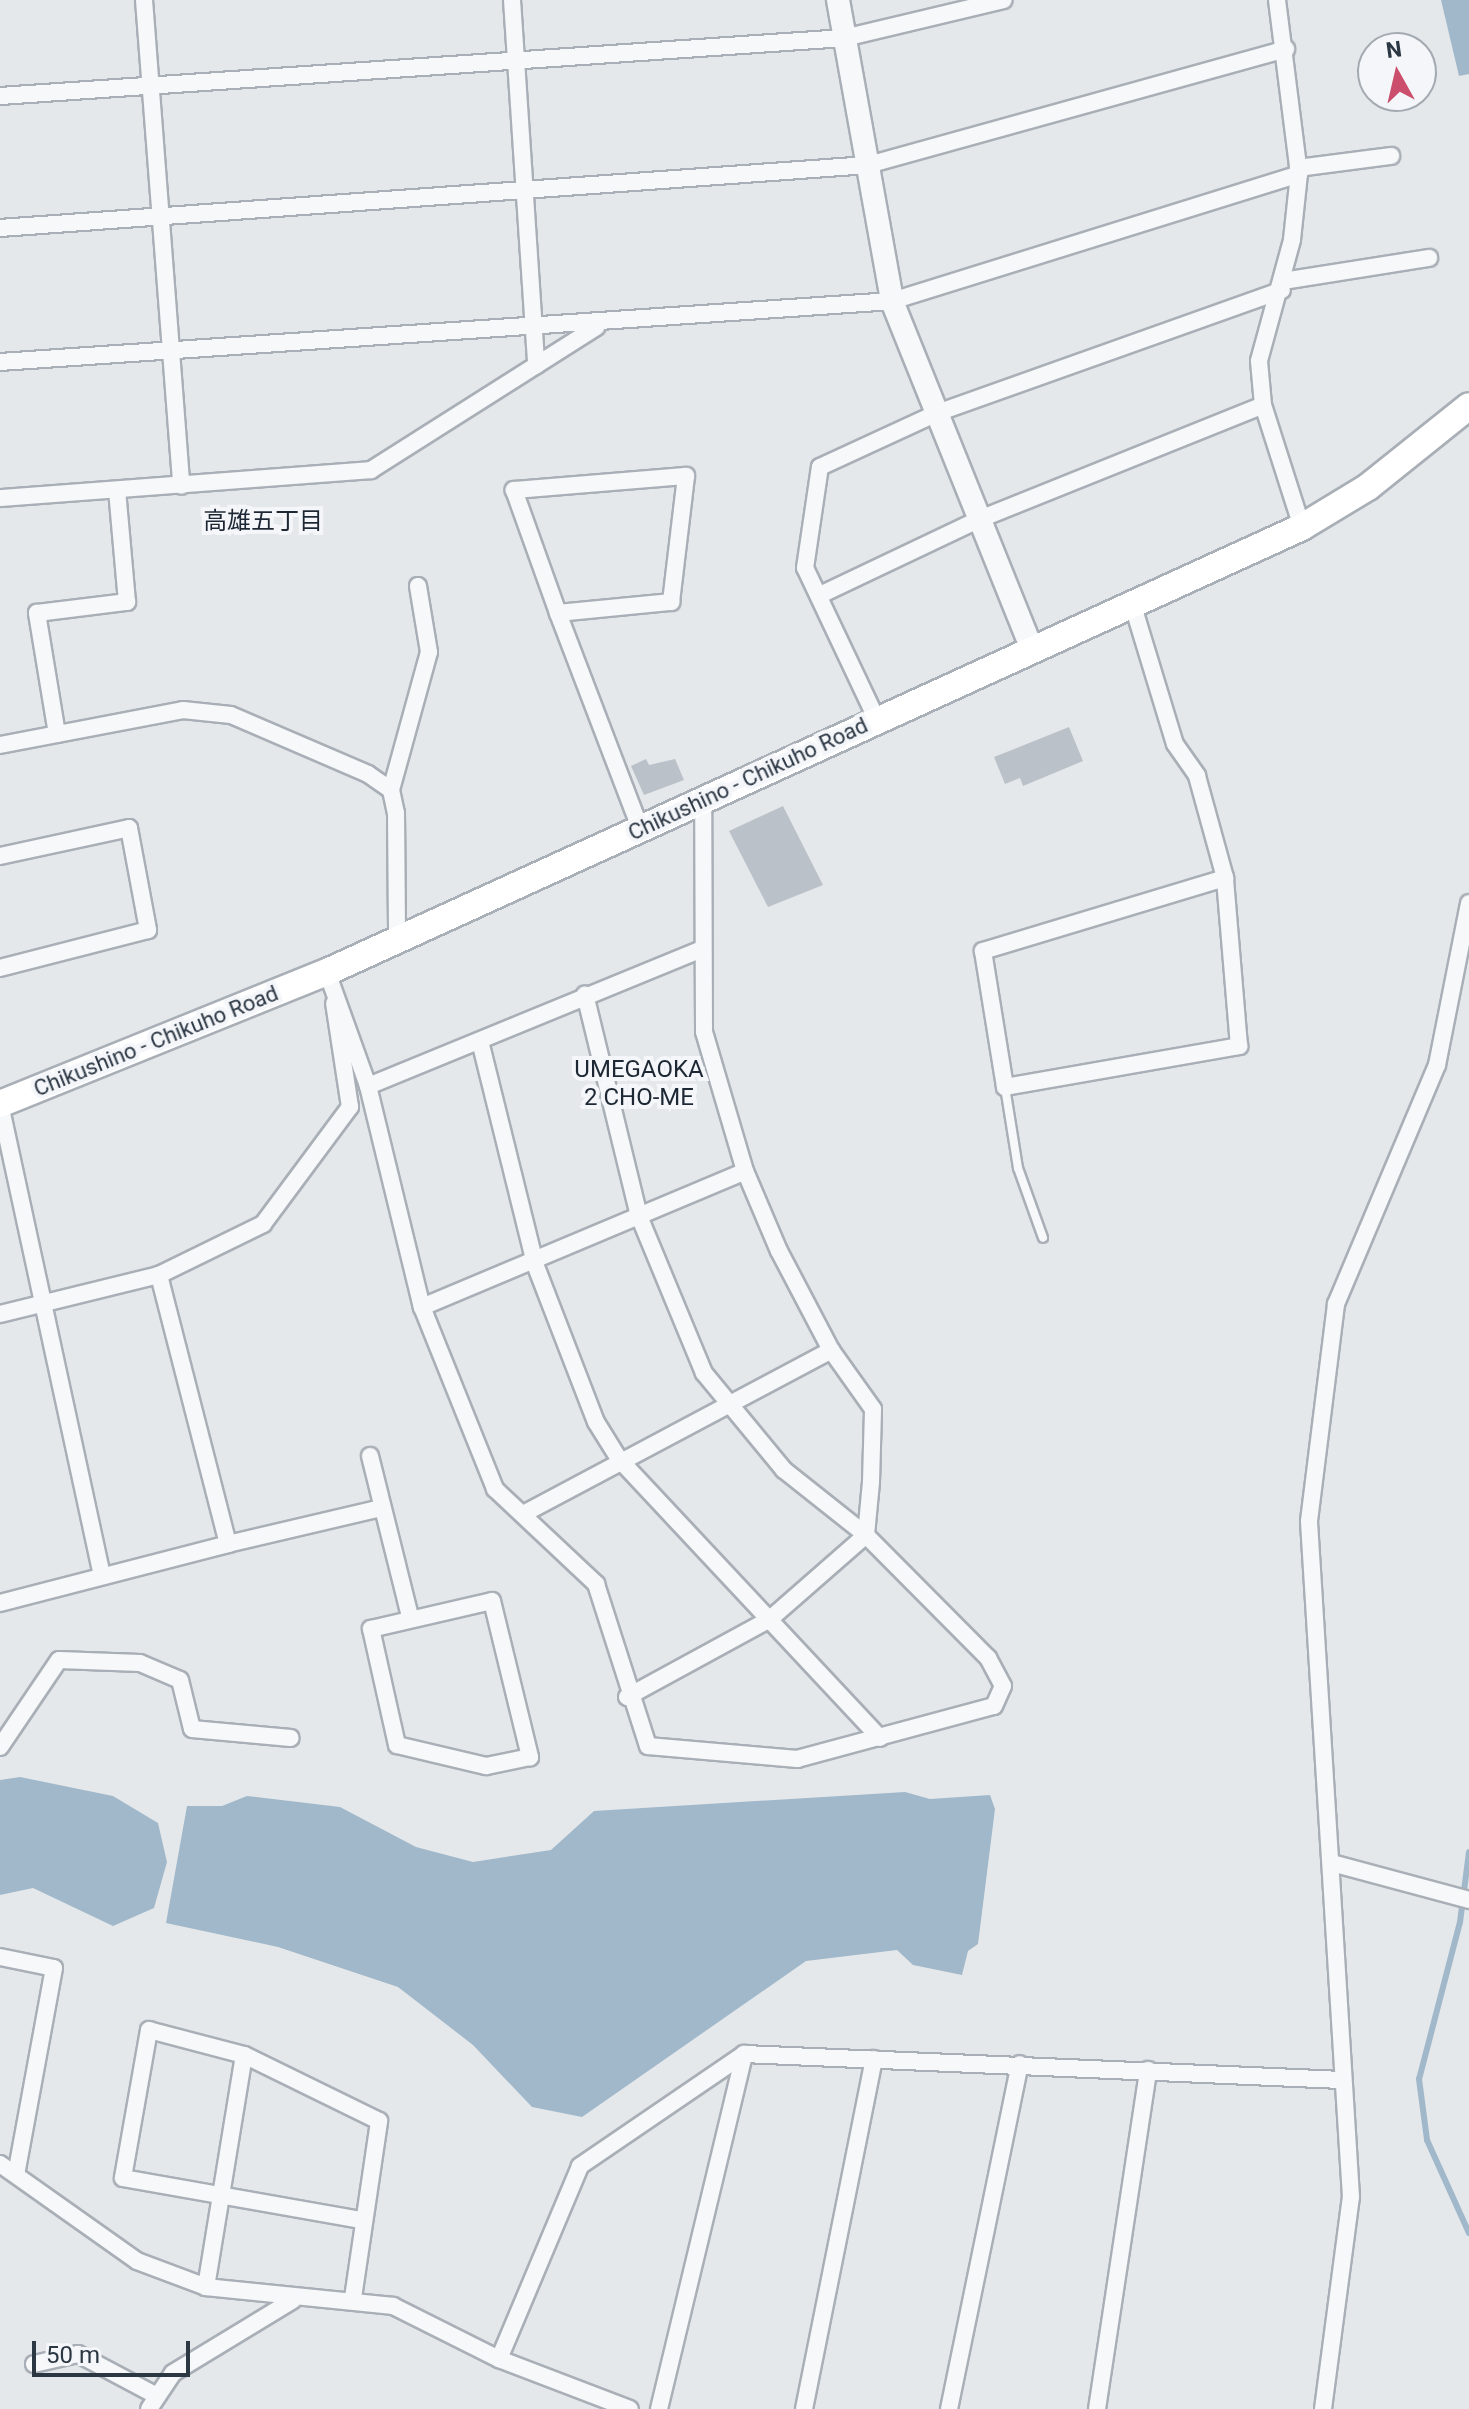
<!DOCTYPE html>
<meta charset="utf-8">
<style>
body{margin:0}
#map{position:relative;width:1469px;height:2409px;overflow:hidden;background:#e4e8eb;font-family:Roboto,"Noto Sans JP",sans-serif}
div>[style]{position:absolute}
.water>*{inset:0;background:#a1b8ca}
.stream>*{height:6px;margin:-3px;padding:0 3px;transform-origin:3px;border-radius:3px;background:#a1b8ca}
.building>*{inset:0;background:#bbc1c9}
.roads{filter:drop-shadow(2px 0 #a9afb6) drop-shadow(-2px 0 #a9afb6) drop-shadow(0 2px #a9afb6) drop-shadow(0 -2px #a9afb6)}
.service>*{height:8px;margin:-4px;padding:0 4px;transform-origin:4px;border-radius:4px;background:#f7f8fa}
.minor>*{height:16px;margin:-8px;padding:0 8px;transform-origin:8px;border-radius:8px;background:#f7f8fa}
.tertiary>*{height:22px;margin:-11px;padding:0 11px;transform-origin:11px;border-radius:11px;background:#f7f8fa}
.primary>*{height:26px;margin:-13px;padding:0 13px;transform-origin:13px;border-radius:13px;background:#fff}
span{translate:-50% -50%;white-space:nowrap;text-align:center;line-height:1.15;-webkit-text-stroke:8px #f4f6f9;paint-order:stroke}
.street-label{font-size:22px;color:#2c3744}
.neighbourhood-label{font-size:24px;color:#1e2835}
.north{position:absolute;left:1357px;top:32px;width:80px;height:80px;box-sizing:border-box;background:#f4f6f9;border:2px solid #a4aab1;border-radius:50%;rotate:352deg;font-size:22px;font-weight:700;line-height:32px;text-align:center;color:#2c3744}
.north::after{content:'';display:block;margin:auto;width:28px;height:36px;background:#cb4e6c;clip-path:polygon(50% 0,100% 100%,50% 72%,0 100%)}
.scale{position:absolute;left:32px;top:2341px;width:158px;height:36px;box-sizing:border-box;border:4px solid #2c3744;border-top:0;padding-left:10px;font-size:24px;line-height:28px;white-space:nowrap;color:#2c3744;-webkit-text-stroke:6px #f4f6f9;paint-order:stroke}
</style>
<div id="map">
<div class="water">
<div style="clip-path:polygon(1441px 0,1469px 0,1469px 74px,1459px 76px)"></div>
<div style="clip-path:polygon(20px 1777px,113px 1796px,158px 1823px,167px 1862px,154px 1908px,113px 1926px,33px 1888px,0 1895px,0 1780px)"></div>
<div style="clip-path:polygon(905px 1792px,930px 1799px,990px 1795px,995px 1809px,978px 1944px,968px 1951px,962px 1975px,913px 1965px,897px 1950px,806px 1961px,582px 2117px,532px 2107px,473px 2045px,398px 1987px,278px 1947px,166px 1923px,187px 1806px,222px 1806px,247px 1796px,340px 1807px,416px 1847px,473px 1862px,551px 1850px,594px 1811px)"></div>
</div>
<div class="stream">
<div style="left:1469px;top:1852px;width:71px;rotate:97.3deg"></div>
<div style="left:1460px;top:1922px;width:162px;rotate:104.6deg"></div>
<div style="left:1419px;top:2079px;width:62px;rotate:82.5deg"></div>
<div style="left:1427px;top:2140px;width:102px;rotate:65.7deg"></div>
</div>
<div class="building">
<div style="clip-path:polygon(1069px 727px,1083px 761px,1023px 786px,1020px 778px,1005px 784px,994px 757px)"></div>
<div style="clip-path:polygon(646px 759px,649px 765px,675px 759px,684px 780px,644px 795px,631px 766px)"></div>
<div style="clip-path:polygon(783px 806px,823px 885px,768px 907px,729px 831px)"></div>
</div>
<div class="roads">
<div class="service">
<div style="left:1005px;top:1087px;width:82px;rotate:80.9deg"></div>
<div style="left:1018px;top:1168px;width:74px;rotate:70.3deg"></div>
</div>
<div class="minor">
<div style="left:144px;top:0;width:487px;rotate:85.6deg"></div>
<div style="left:512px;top:0;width:366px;rotate:86.2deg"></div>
<div style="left:1277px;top:0;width:175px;rotate:82.8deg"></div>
<div style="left:1299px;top:174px;width:66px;rotate:96.1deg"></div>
<div style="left:1292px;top:240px;width:125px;rotate:105.3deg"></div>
<div style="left:1259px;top:361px;width:44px;rotate:84.8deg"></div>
<div style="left:1263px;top:405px;width:128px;rotate:72.3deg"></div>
<div style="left:0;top:96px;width:846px;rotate:-3.93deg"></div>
<div style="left:844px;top:38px;width:164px;rotate:-13.4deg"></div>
<div style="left:1298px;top:168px;width:94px;rotate:-7.4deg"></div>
<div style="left:0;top:228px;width:870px;rotate:-4.15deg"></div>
<div style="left:868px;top:165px;width:434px;rotate:-15.5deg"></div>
<div style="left:1283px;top:281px;width:148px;rotate:-9deg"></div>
<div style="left:0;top:362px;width:894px;rotate:-3.91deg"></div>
<div style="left:892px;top:301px;width:426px;rotate:-17.3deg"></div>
<div style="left:0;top:498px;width:372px;rotate:-4.3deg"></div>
<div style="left:371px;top:470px;width:267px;rotate:-32.4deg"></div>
<div style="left:820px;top:595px;width:177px;rotate:-25.4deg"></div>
<div style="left:980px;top:519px;width:305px;rotate:-21.9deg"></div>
<div style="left:1133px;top:606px;width:144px;rotate:73.1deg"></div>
<div style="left:1175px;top:744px;width:39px;rotate:55deg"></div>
<div style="left:1197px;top:776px;width:106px;rotate:74.6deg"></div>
<div style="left:1225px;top:878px;width:253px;rotate:163.2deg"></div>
<div style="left:983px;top:951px;width:138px;rotate:80.8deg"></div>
<div style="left:1005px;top:1087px;width:238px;rotate:-9.9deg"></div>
<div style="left:1239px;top:1046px;width:169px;rotate:-94.8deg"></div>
<div style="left:558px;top:613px;width:114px;rotate:-5.6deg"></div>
<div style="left:671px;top:602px;width:127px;rotate:-83.2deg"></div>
<div style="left:686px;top:476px;width:173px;rotate:175.3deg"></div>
<div style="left:514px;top:490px;width:131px;rotate:70.3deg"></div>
<div style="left:558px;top:613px;width:230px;rotate:69.1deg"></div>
<div style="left:877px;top:720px;width:168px;rotate:-115.3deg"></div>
<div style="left:805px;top:568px;width:102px;rotate:-81.6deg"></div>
<div style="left:820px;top:467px;width:129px;rotate:-24.8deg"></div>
<div style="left:937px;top:413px;width:366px;rotate:-19.6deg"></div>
<div style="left:57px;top:734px;width:123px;rotate:-99.4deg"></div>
<div style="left:37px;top:613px;width:91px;rotate:-7deg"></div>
<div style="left:127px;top:602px;width:112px;rotate:-95.1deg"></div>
<div style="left:0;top:745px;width:186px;rotate:-10.8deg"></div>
<div style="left:183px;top:710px;width:48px;rotate:5.9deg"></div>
<div style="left:231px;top:715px;width:149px;rotate:23.3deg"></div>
<div style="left:368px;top:774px;width:28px;rotate:35deg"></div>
<div style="left:391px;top:790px;width:24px;rotate:78deg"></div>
<div style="left:396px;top:813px;width:126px;rotate:89.5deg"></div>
<div style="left:391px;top:790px;width:143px;rotate:-74.6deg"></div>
<div style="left:429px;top:652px;width:67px;rotate:-99.5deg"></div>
<div style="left:0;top:856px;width:132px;rotate:-12.2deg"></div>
<div style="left:129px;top:828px;width:104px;rotate:79.4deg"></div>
<div style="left:148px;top:930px;width:153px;rotate:165.6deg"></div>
<div style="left:327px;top:972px;width:121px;rotate:70.2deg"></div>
<div style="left:368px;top:1086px;width:228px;rotate:76.3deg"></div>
<div style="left:422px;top:1307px;width:196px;rotate:68.1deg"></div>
<div style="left:495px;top:1489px;width:139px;rotate:43.2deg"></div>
<div style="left:596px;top:1584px;width:170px;rotate:72.2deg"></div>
<div style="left:648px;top:1746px;width:150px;rotate:5deg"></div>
<div style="left:797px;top:1759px;width:204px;rotate:-15.1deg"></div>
<div style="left:994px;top:1706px;width:22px;rotate:-66deg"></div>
<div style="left:1003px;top:1686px;width:32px;rotate:-118deg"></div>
<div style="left:988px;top:1658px;width:173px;rotate:-134.8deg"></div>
<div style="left:866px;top:1535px;width:105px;rotate:-141.6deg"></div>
<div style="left:784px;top:1470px;width:126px;rotate:-129.5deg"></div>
<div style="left:704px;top:1373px;width:170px;rotate:-112.5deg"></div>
<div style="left:639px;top:1216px;width:228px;rotate:-103.7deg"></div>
<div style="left:480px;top:1041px;width:230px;rotate:76.1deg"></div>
<div style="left:535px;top:1264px;width:169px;rotate:68.9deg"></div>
<div style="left:596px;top:1422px;width:44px;rotate:58.1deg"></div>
<div style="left:619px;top:1459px;width:382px;rotate:46.9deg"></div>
<div style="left:368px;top:1086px;width:358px;rotate:-22.3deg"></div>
<div style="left:0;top:1104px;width:483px;rotate:77.8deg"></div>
<div style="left:422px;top:1307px;width:350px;rotate:-22.8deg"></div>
<div style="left:0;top:1314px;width:164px;rotate:-13.8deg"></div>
<div style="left:159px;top:1275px;width:116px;rotate:-26.1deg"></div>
<div style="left:263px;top:1224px;width:146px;rotate:-53.4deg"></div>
<div style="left:350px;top:1107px;width:105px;rotate:-98.7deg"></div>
<div style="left:370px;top:1456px;width:166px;rotate:76deg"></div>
<div style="left:525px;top:1513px;width:347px;rotate:-28deg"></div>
<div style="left:228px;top:1544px;width:157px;rotate:-13.2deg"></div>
<div style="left:492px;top:1601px;width:161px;rotate:76.3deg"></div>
<div style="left:530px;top:1757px;width:45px;rotate:168.4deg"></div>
<div style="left:486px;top:1766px;width:91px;rotate:-166.7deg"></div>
<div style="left:397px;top:1745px;width:119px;rotate:-102.6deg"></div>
<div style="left:371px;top:1629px;width:124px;rotate:-13deg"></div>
<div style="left:0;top:1603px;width:236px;rotate:-14.5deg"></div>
<div style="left:228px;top:1544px;width:278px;rotate:-104.4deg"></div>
<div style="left:627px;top:1697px;width:163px;rotate:-28.6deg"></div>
<div style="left:770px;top:1619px;width:128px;rotate:-41.2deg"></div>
<div style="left:866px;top:1535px;width:53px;rotate:-84.6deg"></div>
<div style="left:871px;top:1482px;width:73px;rotate:-88.4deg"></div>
<div style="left:873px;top:1409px;width:72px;rotate:-125.4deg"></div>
<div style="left:831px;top:1350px;width:112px;rotate:-117.7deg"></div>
<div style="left:779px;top:1251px;width:87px;rotate:-113deg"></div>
<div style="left:745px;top:1171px;width:145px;rotate:-106.4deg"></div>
<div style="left:704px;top:1032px;width:232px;rotate:-90.2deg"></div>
<div style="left:0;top:1747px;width:105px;rotate:-55.9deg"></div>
<div style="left:59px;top:1660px;width:81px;rotate:2.1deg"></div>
<div style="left:140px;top:1663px;width:43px;rotate:23deg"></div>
<div style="left:180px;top:1680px;width:50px;rotate:76.2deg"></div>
<div style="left:192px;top:1729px;width:99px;rotate:5.2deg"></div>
<div style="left:1332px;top:1863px;width:142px;rotate:15.1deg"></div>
<div style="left:0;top:1957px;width:55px;rotate:11.5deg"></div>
<div style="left:54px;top:1968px;width:210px;rotate:100.4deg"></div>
<div style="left:0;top:2164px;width:168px;rotate:35.3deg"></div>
<div style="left:137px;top:2261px;width:74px;rotate:20.6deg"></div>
<div style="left:206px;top:2287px;width:188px;rotate:5.8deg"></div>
<div style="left:393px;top:2306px;width:119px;rotate:26.6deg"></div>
<div style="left:499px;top:2359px;width:140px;rotate:20.9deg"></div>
<div style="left:206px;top:2287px;width:235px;rotate:-80.7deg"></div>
<div style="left:353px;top:2298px;width:179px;rotate:-81.6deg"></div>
<div style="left:379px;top:2121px;width:150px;rotate:-153.9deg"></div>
<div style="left:244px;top:2055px;width:98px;rotate:-165.3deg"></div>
<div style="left:149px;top:2030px;width:150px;rotate:100deg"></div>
<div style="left:123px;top:2178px;width:243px;rotate:10deg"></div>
<div style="left:499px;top:2359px;width:209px;rotate:-67.2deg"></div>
<div style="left:580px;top:2166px;width:199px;rotate:-34.3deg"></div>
<div style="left:744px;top:2054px;width:599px;rotate:2.49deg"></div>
<div style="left:34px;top:2364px;width:45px;rotate:-12.8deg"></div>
<div style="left:78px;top:2354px;width:89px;rotate:28deg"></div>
<div style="left:149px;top:2409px;width:43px;rotate:-56.3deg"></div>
<div style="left:173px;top:2373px;width:140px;rotate:-31.3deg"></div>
<div style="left:659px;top:2409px;width:365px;rotate:-76.5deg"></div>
<div style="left:804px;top:2409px;width:357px;rotate:-78.7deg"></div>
<div style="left:949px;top:2409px;width:352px;rotate:-78.4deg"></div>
<div style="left:1097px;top:2409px;width:343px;rotate:-81.4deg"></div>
<div style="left:1323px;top:2409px;width:214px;rotate:-82.5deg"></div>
<div style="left:1351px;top:2197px;width:677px;rotate:-93.56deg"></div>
<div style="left:1309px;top:1521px;width:219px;rotate:-82.9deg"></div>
<div style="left:1336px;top:1304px;width:259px;rotate:-67.1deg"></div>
<div style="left:1437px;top:1065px;width:165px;rotate:-78.8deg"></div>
</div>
<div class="tertiary">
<div style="left:838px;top:0;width:306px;rotate:79.8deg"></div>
<div style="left:892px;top:301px;width:376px;rotate:68.1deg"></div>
</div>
<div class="primary">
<div style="left:0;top:1104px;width:353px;rotate:-22deg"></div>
<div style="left:327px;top:972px;width:1072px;rotate:-24.53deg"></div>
<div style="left:1302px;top:527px;width:77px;rotate:-31.2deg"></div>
<div style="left:1368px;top:487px;width:129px;rotate:-38.7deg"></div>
</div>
</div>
<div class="street-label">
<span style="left:748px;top:779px;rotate:-25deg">Chikushino - Chikuho Road</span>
<span style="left:156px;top:1041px;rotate:-22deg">Chikushino - Chikuho Road</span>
</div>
<div class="neighbourhood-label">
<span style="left:263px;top:522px">高雄五丁目</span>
<span style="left:639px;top:1084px">UMEGAOKA<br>2 CHO-ME</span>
</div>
<div class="north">N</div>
<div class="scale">50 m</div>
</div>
